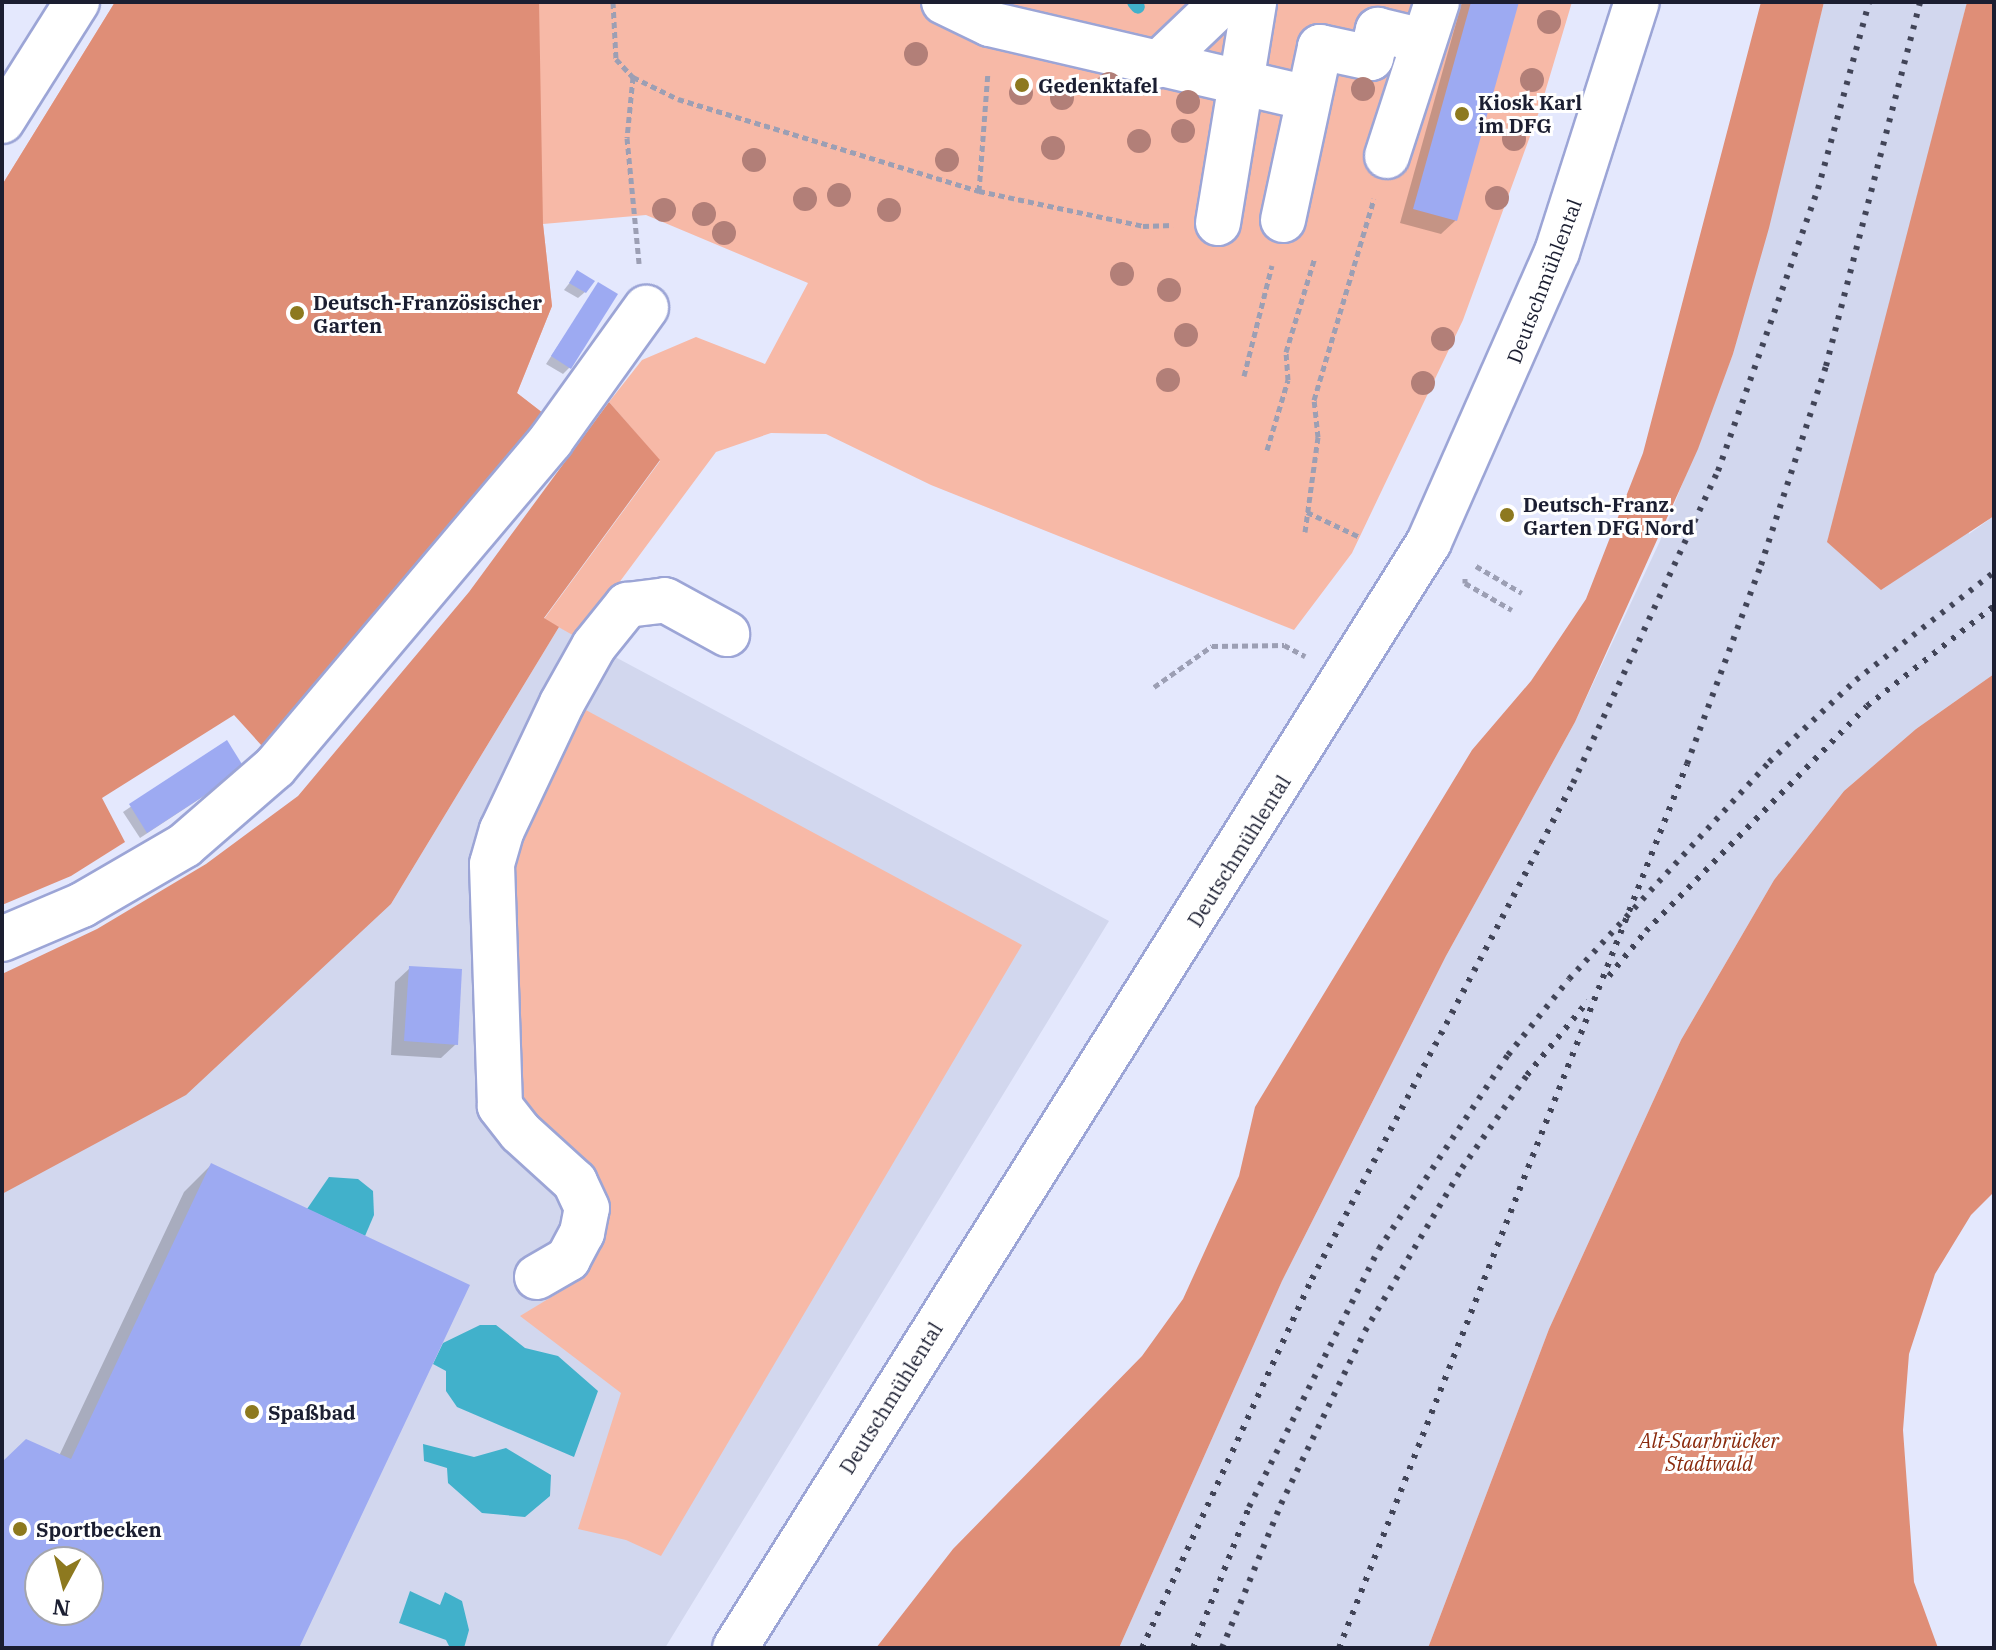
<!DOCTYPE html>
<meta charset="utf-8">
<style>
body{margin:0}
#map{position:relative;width:1996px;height:1650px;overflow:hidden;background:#e4e8fd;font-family:"IBM Plex Serif",serif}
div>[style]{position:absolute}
.built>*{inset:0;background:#d2d7ee}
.green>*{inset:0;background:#f7b9a7}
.forest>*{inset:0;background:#df8e77}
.water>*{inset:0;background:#41b1cb}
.shadow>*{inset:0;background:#0003}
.stream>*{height:14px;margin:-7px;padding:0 7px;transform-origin:7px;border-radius:7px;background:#41b1cb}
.building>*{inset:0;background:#9daaf2}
.path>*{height:5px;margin-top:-2.5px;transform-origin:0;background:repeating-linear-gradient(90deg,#9c9fb4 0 6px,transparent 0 10px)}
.roads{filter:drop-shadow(2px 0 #9ca5d6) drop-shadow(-2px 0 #9ca5d6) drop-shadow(0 2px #9ca5d6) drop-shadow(0 -2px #9ca5d6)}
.minor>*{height:44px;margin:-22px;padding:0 22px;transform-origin:22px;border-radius:22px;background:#fff}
.major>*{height:44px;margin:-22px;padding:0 22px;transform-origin:22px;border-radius:22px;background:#fff}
.rail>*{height:6px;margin-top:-3px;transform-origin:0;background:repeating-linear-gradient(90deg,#414457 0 4px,transparent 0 12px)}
.trees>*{width:24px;height:24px;margin:-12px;border-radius:50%;background:#b27f78}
.dots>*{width:22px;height:22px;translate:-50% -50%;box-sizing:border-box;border:4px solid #fff;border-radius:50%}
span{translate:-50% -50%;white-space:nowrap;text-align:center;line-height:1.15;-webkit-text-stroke:6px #fff;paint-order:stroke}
.poi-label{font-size:20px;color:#1b1e31;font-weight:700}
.left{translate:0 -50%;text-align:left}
.street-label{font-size:20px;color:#1b1e31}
.park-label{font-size:20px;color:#89290b;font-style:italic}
.frame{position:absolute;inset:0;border:4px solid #1b1e31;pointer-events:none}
.north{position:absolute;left:24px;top:1546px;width:80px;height:80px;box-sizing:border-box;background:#fff;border:2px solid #a4a5ad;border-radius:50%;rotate:187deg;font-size:22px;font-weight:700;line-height:32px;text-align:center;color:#1b1e31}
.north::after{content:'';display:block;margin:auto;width:28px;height:36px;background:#8d791f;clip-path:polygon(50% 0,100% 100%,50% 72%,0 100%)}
</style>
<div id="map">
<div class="built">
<div style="clip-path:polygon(1824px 2px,1967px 2px,1923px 182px,1969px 534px,1994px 516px,1994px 674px,1916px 729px,1844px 791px,1774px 880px,1681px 1040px,1549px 1329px,1428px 1648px,1119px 1648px,1282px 1281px,1446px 956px,1575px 722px,1660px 541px,1733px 354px)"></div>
<div style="clip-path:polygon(evenodd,559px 627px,1109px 921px,665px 1648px,2px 1648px,2px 1194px,391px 904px,559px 627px,40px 1562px,88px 1562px,88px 1610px,40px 1610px,40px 1562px)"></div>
</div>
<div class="green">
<div style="clip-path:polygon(115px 2px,1572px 2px,1540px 109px,1463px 320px,1352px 553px,1294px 630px,931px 485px,826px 434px,771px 433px,716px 452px,578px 638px,544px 619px,660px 461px,609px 402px,642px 360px,696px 337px,765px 364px,808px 283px,646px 215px,543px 224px,552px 306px,517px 393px,548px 417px,2px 185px)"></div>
<div style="clip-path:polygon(584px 709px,1022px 945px,661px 1556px,626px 1540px,578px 1529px,621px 1393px,520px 1316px,563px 1290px,581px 1267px,546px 1130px,525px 1105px,515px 1072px,515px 864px,521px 834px)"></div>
</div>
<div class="forest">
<div style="clip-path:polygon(115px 2px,539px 2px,543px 224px,552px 306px,517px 393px,548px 417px,430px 546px,262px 746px,234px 715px,102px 798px,125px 842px,71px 876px,2px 905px,2px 185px)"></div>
<div style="clip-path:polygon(1761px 2px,1824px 2px,1769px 228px,1733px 354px,1698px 449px,1575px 722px,1446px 956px,1282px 1281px,1119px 1648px,876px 1648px,953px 1549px,1142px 1356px,1183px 1299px,1239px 1176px,1255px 1107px,1472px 750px,1531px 681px,1586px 599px,1643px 453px)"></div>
<div style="clip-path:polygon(1967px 2px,1994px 2px,1994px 516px,1881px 590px,1827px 542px)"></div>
<div style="clip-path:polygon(609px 402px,660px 460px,544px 618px,559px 627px,391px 904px,186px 1095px,2px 1194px,2px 974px,97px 929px,206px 864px,298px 796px,469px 592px)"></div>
<div style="clip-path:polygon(1994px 674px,1994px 1192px,1971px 1215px,1935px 1274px,1909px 1354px,1903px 1430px,1914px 1582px,1938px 1648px,1428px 1648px,1549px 1329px,1681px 1040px,1774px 880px,1844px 791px,1916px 729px)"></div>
</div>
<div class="water">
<div style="clip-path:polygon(329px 1177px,358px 1179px,373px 1191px,374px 1215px,365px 1236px,307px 1209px)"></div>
<div style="clip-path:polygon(480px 1325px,496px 1325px,525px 1348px,558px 1356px,598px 1391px,574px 1457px,457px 1407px,446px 1391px,446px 1371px,433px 1364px,443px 1343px)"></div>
<div style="clip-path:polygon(423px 1444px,474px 1457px,506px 1448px,551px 1475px,550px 1496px,525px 1517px,482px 1513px,448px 1483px,447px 1468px,424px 1461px)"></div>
<div style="clip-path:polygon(410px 1591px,440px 1605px,445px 1592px,462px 1601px,469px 1630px,464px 1648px,450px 1648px,446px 1640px,399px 1623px)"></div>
</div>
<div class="shadow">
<div style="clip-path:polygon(1462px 2px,1517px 2px,1456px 220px,1441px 234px,1400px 223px)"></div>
<div style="clip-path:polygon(578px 272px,585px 292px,578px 298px,564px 290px)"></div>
<div style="clip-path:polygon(598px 285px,570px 367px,563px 374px,546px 364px)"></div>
<div style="clip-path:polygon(226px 742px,236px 775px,140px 838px,123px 812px)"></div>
<div style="clip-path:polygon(410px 968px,456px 1044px,441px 1058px,391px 1055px,395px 982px)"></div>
<div style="clip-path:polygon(evenodd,211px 1165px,297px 1648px,2px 1648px,2px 1465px,59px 1456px,184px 1192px,211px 1165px,40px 1562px,88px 1562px,88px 1610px,40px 1610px,40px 1562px)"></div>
</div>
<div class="stream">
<div style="left:1134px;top:2px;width:6px;rotate:51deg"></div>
</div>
<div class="building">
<div style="clip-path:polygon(1471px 2px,1519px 2px,1457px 221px,1413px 209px)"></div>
<div style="clip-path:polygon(577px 270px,595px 281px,586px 293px,569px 283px)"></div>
<div style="clip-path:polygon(598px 282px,618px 294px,571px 369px,551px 356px)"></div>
<div style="clip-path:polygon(227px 740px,245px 769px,147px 833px,129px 804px)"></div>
<div style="clip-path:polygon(409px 966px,462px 969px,458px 1045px,404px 1041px)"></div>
<div style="clip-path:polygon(evenodd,211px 1163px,470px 1285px,299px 1648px,2px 1648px,2px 1462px,26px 1439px,71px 1459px,211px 1163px,40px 1562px,88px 1562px,88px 1610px,40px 1610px,40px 1562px)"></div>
</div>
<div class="path">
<div style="left:613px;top:2px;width:57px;rotate:87deg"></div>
<div style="left:616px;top:59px;width:25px;rotate:47deg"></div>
<div style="left:633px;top:77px;width:50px;rotate:26.1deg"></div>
<div style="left:678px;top:99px;width:315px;rotate:17deg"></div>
<div style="left:979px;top:191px;width:168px;rotate:12deg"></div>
<div style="left:1143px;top:226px;width:30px;rotate:-2deg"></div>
<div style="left:633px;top:77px;width:61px;rotate:95.6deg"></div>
<div style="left:627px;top:138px;width:126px;rotate:84.5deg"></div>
<div style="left:979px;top:191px;width:119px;rotate:-85.7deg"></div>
<div style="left:1244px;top:376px;width:114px;rotate:-75.8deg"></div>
<div style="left:1267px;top:450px;width:73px;rotate:-73.3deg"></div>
<div style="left:1288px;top:380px;width:28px;rotate:-94deg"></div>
<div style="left:1286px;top:352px;width:99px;rotate:-73deg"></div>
<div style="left:1307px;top:512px;width:59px;rotate:25.3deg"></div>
<div style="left:1305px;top:532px;width:96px;rotate:-82.2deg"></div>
<div style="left:1318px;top:437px;width:37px;rotate:-96deg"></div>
<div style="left:1314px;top:400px;width:210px;rotate:-73.4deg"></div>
<div style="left:1476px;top:566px;width:53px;rotate:30.4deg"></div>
<div style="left:1465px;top:578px;width:5px;rotate:90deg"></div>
<div style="left:1465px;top:583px;width:54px;rotate:29.9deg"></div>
<div style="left:1154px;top:687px;width:71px;rotate:-35.3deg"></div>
<div style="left:1212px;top:646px;width:72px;rotate:-0.8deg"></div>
<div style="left:1284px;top:645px;width:24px;rotate:28deg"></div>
</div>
<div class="roads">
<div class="minor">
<div style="left:944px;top:2px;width:51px;rotate:25.6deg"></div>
<div style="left:990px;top:24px;width:326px;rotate:13.1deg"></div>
<div style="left:1156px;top:66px;width:93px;rotate:-43.7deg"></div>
<div style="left:2px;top:121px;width:141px;rotate:-57.8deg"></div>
<div style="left:1387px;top:156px;width:162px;rotate:-72deg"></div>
<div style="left:1283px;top:220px;width:177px;rotate:-77.9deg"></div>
<div style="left:1320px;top:47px;width:52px;rotate:12.2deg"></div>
<div style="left:1371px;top:58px;width:29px;rotate:-76deg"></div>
<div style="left:1378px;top:30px;width:46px;rotate:13.7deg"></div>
<div style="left:1218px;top:223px;width:224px;rotate:-80.7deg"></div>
<div style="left:2px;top:939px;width:87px;rotate:-23deg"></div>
<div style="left:82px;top:905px;width:119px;rotate:-30.2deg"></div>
<div style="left:185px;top:845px;width:119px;rotate:-40.9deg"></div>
<div style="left:275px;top:767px;width:428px;rotate:-49.8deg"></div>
<div style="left:551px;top:440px;width:163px;rotate:-54.3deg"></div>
<div style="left:537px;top:1277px;width:36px;rotate:-30deg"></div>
<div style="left:568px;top:1259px;width:30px;rotate:-62deg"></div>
<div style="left:582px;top:1233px;width:25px;rotate:-79deg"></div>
<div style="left:587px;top:1208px;width:29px;rotate:-115deg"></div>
<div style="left:575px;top:1182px;width:74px;rotate:-137.7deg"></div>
<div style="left:520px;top:1132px;width:33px;rotate:-128deg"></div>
<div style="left:500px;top:1106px;width:242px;rotate:-91.9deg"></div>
<div style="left:492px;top:864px;width:35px;rotate:-74deg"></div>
<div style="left:502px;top:830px;width:140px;rotate:-64.7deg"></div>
<div style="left:562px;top:703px;width:65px;rotate:-60.7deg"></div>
<div style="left:594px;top:646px;width:53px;rotate:-51.2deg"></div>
<div style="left:627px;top:605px;width:38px;rotate:-7deg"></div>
<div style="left:665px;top:600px;width:71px;rotate:28.7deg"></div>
</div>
<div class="major">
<div style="left:735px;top:1648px;width:1306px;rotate:-57.89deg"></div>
<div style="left:1429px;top:542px;width:317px;rotate:-66.2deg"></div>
<div style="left:1557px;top:252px;width:262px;rotate:-72.3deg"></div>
</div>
</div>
<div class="rail">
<div style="left:1609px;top:976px;width:58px;rotate:-50.6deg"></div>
<div style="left:1646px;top:931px;width:315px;rotate:-45.5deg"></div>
<div style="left:1867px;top:706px;width:162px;rotate:-38.2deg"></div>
<div style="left:1142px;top:1648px;width:406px;rotate:-65.3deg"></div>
<div style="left:1312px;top:1279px;width:560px;rotate:-62.25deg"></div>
<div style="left:1573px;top:783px;width:344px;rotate:-65.1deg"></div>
<div style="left:1718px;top:471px;width:299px;rotate:-70.5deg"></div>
<div style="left:1818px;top:189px;width:194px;rotate:-74.7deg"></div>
<div style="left:1193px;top:1648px;width:152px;rotate:-68.3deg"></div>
<div style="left:1249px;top:1507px;width:289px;rotate:-63.3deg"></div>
<div style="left:1379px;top:1249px;width:233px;rotate:-56.4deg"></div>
<div style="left:1508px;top:1055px;width:97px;rotate:-51.2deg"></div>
<div style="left:1569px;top:979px;width:295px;rotate:-47.3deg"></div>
<div style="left:1769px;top:762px;width:120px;rotate:-43.3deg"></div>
<div style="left:1856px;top:680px;width:175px;rotate:-38deg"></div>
<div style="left:1222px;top:1648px;width:156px;rotate:-67.7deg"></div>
<div style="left:1281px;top:1504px;width:192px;rotate:-64.1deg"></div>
<div style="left:1365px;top:1331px;width:190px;rotate:-59.2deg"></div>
<div style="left:1462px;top:1168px;width:113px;rotate:-55deg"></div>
<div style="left:1527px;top:1075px;width:96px;rotate:-50.5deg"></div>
<div style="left:1339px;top:1648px;width:950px;rotate:-68.51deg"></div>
<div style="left:1687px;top:764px;width:212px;rotate:-69.6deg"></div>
<div style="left:1761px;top:565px;width:209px;rotate:-71.9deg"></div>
<div style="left:1826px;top:366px;width:376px;rotate:-75.5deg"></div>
</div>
<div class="trees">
<div style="left:1549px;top:22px"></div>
<div style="left:916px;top:54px"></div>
<div style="left:1532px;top:80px"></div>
<div style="left:1109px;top:84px"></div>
<div style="left:1363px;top:89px"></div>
<div style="left:1021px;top:93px"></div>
<div style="left:1062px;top:98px"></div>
<div style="left:1188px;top:102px"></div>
<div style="left:1183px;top:131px"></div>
<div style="left:1514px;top:139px"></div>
<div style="left:1139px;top:141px"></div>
<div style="left:1053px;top:148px"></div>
<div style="left:754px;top:160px"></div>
<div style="left:947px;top:160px"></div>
<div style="left:839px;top:195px"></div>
<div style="left:1497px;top:198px"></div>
<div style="left:805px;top:199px"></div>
<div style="left:664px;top:210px"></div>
<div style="left:889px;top:210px"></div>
<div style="left:704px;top:214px"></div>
<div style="left:724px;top:233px"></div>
<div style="left:1122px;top:274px"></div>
<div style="left:1169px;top:290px"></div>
<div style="left:1186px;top:335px"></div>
<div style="left:1443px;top:339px"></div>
<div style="left:1168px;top:380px"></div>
<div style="left:1423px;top:383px"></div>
</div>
<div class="dots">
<div style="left:1022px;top:85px;background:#8d791f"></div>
<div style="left:1462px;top:114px;background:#8d791f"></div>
<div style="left:297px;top:313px;background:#8d791f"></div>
<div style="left:1507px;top:515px;background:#8d791f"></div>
<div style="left:252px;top:1412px;background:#8d791f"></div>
<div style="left:20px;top:1529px;background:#8d791f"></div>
</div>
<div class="poi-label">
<span class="left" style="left:1038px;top:85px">Gedenktafel</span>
<span class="left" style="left:1478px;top:114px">Kiosk Karl<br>im DFG</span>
<span class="left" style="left:313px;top:314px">Deutsch-Französischer<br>Garten</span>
<span class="left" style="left:1523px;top:516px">Deutsch-Franz.<br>Garten DFG Nord</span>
<span class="left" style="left:268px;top:1412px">Spaßbad</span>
<span class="left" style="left:36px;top:1529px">Sportbecken</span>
</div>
<div class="street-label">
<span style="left:1544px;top:281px;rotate:-69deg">Deutschmühlental</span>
<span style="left:1239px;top:851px;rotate:-58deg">Deutschmühlental</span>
<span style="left:891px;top:1398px;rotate:-58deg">Deutschmühlental</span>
</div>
<div class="park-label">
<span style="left:1709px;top:1452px">Alt-Saarbrücker<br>Stadtwald</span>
</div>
<div class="frame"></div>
<div class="north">N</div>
</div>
